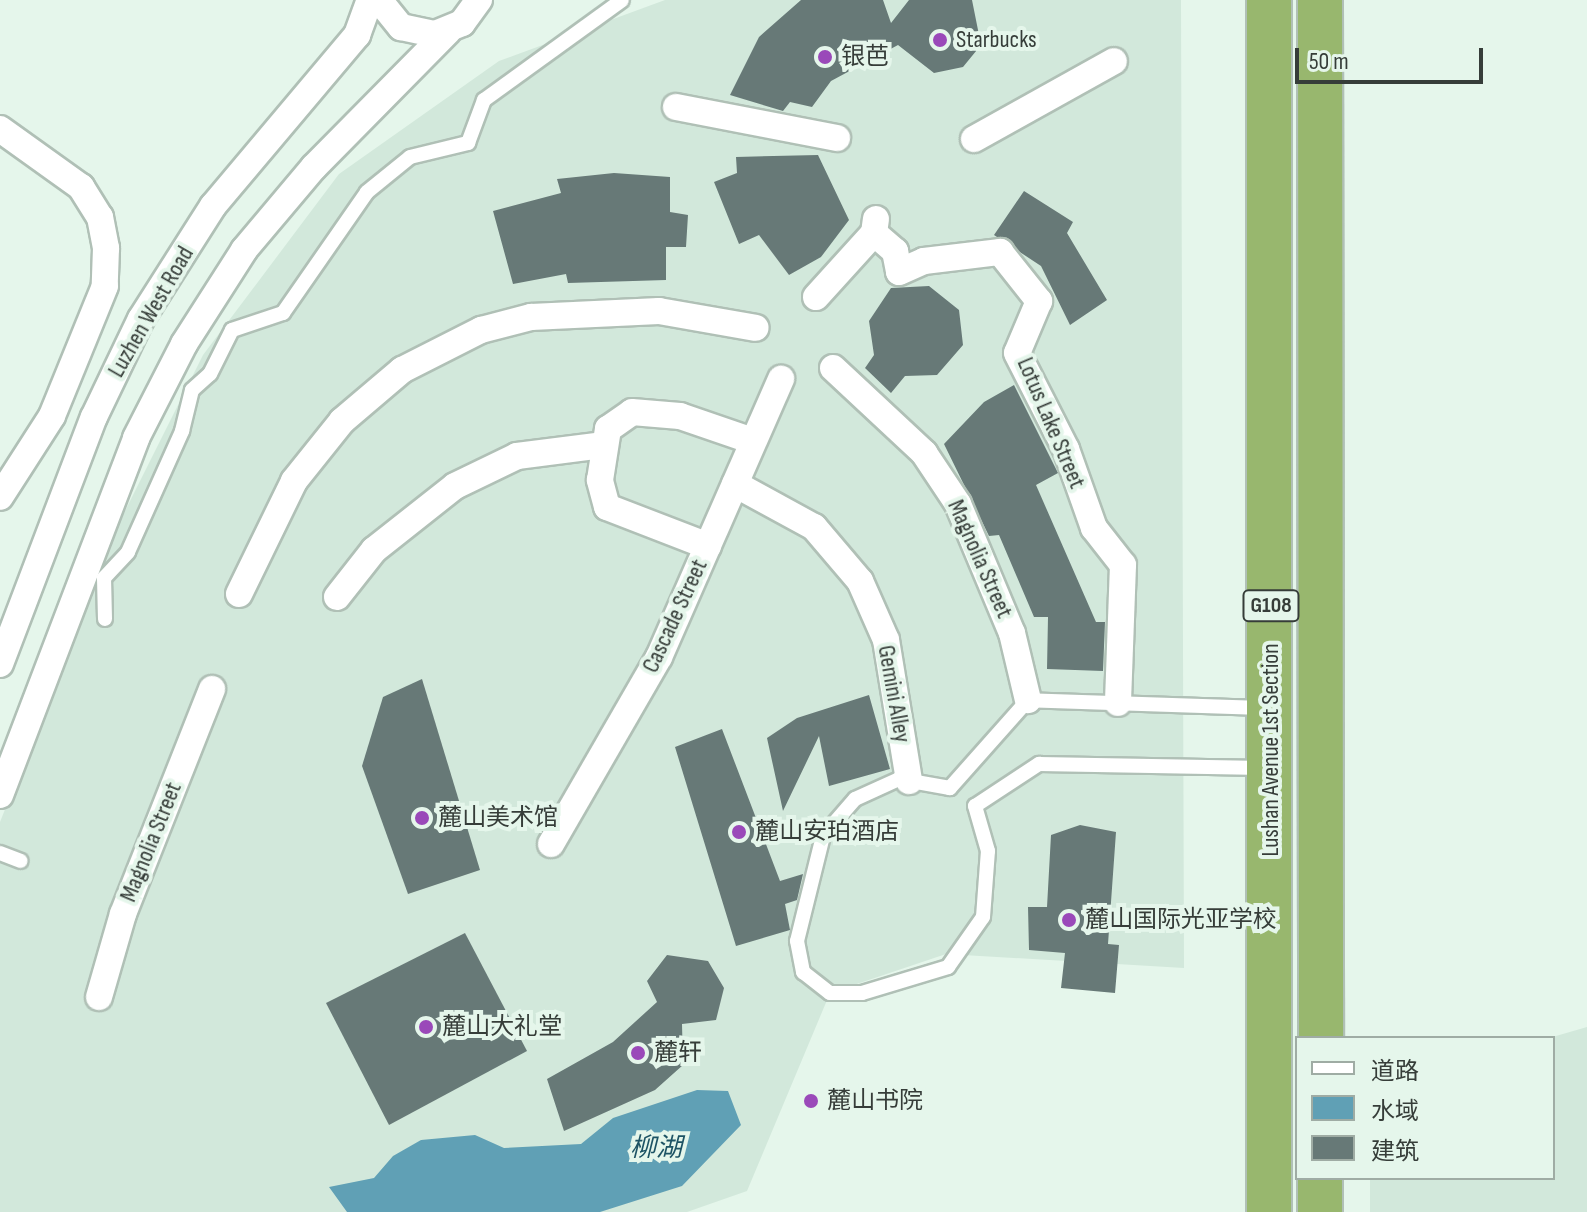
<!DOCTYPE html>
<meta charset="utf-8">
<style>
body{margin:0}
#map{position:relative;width:1587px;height:1212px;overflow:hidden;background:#e5f6eb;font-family:"Sofia Sans Condensed","Noto Sans SC",sans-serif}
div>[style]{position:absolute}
.built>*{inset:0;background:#d2e8db}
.water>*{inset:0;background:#60a0b5}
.building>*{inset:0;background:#677977}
.roads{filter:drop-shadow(2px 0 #b0c0b6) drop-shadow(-2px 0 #b0c0b6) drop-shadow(0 2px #b0c0b6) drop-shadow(0 -2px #b0c0b6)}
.lane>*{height:14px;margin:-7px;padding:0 7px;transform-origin:7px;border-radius:7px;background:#fff}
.street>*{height:26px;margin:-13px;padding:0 13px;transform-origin:13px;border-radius:13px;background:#fff}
.highway>*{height:44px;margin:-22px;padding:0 22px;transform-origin:22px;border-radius:22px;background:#98b76e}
.dots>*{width:22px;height:22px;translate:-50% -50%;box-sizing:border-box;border:4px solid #e5f6eb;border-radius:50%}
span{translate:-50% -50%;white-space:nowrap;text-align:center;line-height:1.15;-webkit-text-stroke:8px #e5f6eb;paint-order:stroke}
.shield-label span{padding:2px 6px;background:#e5f6eb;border:2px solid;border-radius:6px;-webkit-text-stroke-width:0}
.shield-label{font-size:22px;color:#363d39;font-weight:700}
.poi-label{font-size:24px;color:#363d39}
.left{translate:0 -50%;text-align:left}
.street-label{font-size:24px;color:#363d39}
.water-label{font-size:26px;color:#1d5364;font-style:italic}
.legend{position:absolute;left:1295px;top:1036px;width:260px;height:144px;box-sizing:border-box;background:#e5f6eb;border:2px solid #9faca4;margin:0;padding:10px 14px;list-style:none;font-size:24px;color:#363d39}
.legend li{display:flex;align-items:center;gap:16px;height:40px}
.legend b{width:40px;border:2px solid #9faca4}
.scale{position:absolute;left:1295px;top:48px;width:188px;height:36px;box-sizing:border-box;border:4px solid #363d39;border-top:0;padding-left:10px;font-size:24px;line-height:28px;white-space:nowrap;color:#363d39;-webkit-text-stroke:6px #e5f6eb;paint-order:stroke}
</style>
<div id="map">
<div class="built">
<div style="clip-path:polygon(665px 0,1181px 0,1184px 968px,946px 954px,830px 993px,747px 1191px,687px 1212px,0 1212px,0 822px,123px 515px,203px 355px,339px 174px,499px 61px)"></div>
<div style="clip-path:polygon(1587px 1027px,1587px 1212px,1370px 1212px,1370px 1178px,1553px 1178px,1549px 1038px)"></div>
</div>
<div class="water">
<div style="clip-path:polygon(697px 1090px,728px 1091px,741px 1125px,682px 1186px,600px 1212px,347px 1212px,329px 1187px,374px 1178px,393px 1156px,421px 1140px,475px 1135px,504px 1148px,581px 1144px,613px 1118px)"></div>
</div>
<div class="building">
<div style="clip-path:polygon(801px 0,883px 0,891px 23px,909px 0,972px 0,981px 45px,963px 67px,934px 73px,898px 45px,831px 81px,812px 107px,790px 102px,783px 111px,730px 95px,759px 37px)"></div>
<div style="clip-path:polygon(818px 155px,849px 220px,821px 257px,789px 275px,759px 235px,739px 244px,714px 182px,737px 173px,736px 157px)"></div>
<div style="clip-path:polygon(614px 173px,670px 177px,670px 212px,688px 215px,686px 247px,666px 247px,666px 280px,568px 283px,566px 274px,513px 284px,493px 211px,561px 193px,557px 179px)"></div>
<div style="clip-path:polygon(1024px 191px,1073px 222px,1067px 233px,1107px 300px,1070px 325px,1041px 266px,994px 235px)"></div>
<div style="clip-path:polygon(929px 286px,959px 310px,963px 345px,937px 375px,905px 376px,891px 393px,865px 368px,874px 355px,869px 321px,891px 288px)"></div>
<div style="clip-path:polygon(1014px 385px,1058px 473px,1036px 485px,1096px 622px,1105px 622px,1103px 671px,1047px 669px,1048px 617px,1034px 617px,999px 535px,989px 536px,944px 444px,984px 402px)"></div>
<div style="clip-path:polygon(422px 679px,480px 870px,408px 894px,362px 766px,383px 697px)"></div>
<div style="clip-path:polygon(869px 695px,890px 769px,829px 786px,819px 736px,783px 811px,767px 738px,797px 718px)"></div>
<div style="clip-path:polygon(722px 729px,780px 881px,803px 874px,797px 900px,785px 904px,790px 930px,736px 946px,675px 747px)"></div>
<div style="clip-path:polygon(1080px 825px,1116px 832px,1108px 944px,1119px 945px,1115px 993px,1061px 988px,1065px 953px,1029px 950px,1028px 907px,1047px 907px,1051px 835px)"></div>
<div style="clip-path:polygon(465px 933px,527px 1051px,389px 1125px,326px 1003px)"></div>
<div style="clip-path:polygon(667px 955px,708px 961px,724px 988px,716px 1020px,682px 1024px,683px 1065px,655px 1090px,564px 1131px,547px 1079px,613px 1042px,657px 1002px,647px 981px)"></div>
</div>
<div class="roads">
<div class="lane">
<div style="left:105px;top:619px;width:41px;rotate:-91.4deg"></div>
<div style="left:104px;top:578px;width:35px;rotate:-47deg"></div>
<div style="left:128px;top:552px;width:133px;rotate:-65.9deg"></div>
<div style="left:182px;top:431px;width:42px;rotate:-76.3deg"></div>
<div style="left:192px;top:390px;width:24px;rotate:-42deg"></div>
<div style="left:210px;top:374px;width:49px;rotate:-63.4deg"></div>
<div style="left:232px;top:330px;width:54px;rotate:-18.4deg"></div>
<div style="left:283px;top:313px;width:147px;rotate:-55.2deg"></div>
<div style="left:367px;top:192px;width:55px;rotate:-39.1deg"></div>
<div style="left:410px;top:157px;width:60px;rotate:-13.6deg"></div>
<div style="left:468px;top:143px;width:46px;rotate:-69.6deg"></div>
<div style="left:484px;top:100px;width:170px;rotate:-35.9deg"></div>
<div style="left:1263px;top:708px;width:235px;rotate:-178.1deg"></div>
<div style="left:1028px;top:700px;width:118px;rotate:131.6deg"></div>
<div style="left:950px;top:788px;width:52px;rotate:-170deg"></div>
<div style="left:899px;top:779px;width:48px;rotate:155.6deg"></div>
<div style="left:855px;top:799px;width:49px;rotate:130.9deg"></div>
<div style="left:823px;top:836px;width:108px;rotate:103.9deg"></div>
<div style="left:797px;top:941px;width:32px;rotate:79deg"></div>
<div style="left:803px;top:972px;width:34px;rotate:38deg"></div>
<div style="left:830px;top:993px;width:32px"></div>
<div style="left:862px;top:993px;width:90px;rotate:-16.8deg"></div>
<div style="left:948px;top:967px;width:61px;rotate:-55deg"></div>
<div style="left:983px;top:917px;width:66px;rotate:-85.7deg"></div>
<div style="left:988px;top:851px;width:47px;rotate:-106.1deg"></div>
<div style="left:975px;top:806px;width:77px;rotate:-33.3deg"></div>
<div style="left:1039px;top:764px;width:225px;rotate:1deg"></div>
<div style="left:0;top:853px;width:22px;rotate:21deg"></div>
</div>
<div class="street">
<div style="left:379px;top:0;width:35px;rotate:51deg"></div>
<div style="left:401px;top:27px;width:35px;rotate:12deg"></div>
<div style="left:435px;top:34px;width:29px;rotate:-22deg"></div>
<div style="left:462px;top:23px;width:29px;rotate:-54deg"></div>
<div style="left:676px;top:107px;width:164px;rotate:10.9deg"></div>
<div style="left:0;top:129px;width:100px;rotate:35.6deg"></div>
<div style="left:81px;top:187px;width:36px;rotate:58deg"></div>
<div style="left:100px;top:217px;width:32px;rotate:79deg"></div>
<div style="left:106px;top:248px;width:38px;rotate:92deg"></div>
<div style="left:105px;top:286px;width:140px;rotate:112.2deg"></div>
<div style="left:52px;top:416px;width:96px;rotate:122.7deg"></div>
<div style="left:974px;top:139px;width:160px;rotate:-29.1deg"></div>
<div style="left:874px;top:233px;width:28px;rotate:41deg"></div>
<div style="left:895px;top:251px;width:21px;rotate:79deg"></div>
<div style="left:899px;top:272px;width:27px;rotate:-24deg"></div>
<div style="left:924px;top:261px;width:77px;rotate:-6.8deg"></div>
<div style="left:1000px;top:252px;width:63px;rotate:51.5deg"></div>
<div style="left:1039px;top:301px;width:56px;rotate:112.9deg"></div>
<div style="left:1017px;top:353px;width:108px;rotate:63deg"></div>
<div style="left:1066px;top:449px;width:84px;rotate:70.5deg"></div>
<div style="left:1094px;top:528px;width:47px;rotate:51.9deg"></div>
<div style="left:1123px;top:565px;width:138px;rotate:92.1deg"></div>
<div style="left:816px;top:297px;width:86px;rotate:-47.8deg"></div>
<div style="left:874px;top:233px;width:14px;rotate:-82deg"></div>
<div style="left:833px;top:368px;width:125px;rotate:43deg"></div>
<div style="left:924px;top:453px;width:61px;rotate:56.3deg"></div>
<div style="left:958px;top:504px;width:140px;rotate:67.3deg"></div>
<div style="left:1012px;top:633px;width:69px;rotate:76.6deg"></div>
<div style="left:735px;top:484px;width:90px;rotate:28.6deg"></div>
<div style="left:814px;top:527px;width:71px;rotate:49.6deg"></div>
<div style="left:860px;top:581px;width:64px;rotate:66.2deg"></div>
<div style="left:886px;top:640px;width:143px;rotate:80.7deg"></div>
<div style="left:708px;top:546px;width:108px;rotate:-158.9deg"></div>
<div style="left:607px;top:507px;width:28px;rotate:-105deg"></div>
<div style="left:600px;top:480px;width:52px;rotate:-81.1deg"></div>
<div style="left:608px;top:429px;width:29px;rotate:-35deg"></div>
<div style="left:632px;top:412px;width:48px;rotate:4.8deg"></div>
<div style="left:680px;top:416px;width:77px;rotate:18.9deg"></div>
<div style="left:239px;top:594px;width:126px;rotate:-64deg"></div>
<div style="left:294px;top:481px;width:77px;rotate:-51.3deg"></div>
<div style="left:342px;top:421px;width:79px;rotate:-40.4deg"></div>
<div style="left:402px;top:370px;width:89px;rotate:-26.9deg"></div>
<div style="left:481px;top:330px;width:52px;rotate:-14.6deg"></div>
<div style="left:531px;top:317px;width:128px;rotate:-2.7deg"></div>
<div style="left:659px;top:311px;width:98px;rotate:9.9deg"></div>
<div style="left:337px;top:597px;width:60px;rotate:-51.8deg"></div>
<div style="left:374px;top:550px;width:103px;rotate:-38.3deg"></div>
<div style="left:455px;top:486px;width:69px;rotate:-25.8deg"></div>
<div style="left:517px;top:456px;width:88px;rotate:-7.2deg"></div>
<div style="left:0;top:664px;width:264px;rotate:-69.2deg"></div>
<div style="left:94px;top:417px;width:109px;rotate:-64.4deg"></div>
<div style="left:141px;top:319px;width:134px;rotate:-57.5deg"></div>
<div style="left:213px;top:206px;width:224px;rotate:-49.9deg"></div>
<div style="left:357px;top:35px;width:37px;rotate:-70deg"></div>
<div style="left:0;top:795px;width:382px;rotate:-69.1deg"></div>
<div style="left:136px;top:438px;width:106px;rotate:-62.9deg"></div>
<div style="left:184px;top:344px;width:112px;rotate:-57.4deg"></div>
<div style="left:244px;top:250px;width:109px;rotate:-49.9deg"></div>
<div style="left:314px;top:167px;width:191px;rotate:-45.4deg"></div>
<div style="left:551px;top:844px;width:216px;rotate:-60deg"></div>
<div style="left:659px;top:657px;width:304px;rotate:-66.3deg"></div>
<div style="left:99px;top:997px;width:86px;rotate:-73.9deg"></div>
<div style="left:123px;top:914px;width:242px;rotate:-68.4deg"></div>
</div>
<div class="highway">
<div style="left:1269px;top:0;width:1212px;rotate:90deg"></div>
<div style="left:1320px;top:0;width:1038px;rotate:89.94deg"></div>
<div style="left:1320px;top:1212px;width:34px;rotate:-90deg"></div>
</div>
</div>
<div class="dots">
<div style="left:940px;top:40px;background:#9a49b9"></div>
<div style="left:825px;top:57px;background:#9a49b9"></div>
<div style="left:422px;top:818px;background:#9a49b9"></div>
<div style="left:739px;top:832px;background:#9a49b9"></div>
<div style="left:1069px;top:920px;background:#9a49b9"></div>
<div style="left:426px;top:1027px;background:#9a49b9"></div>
<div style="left:638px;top:1053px;background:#9a49b9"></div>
<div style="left:811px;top:1101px;background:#9a49b9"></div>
</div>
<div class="shield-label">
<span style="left:1271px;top:606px">G108</span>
</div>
<div class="poi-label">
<span class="left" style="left:956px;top:40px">Starbucks</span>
<span class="left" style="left:841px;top:57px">银芭</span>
<span class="left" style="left:438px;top:818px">麓山美术馆</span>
<span class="left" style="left:755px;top:832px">麓山安珀酒店</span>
<span class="left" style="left:1085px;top:920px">麓山国际光亚学校</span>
<span class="left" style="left:442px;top:1027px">麓山大礼堂</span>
<span class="left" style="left:654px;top:1053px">麓轩</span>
<span class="left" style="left:827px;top:1101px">麓山书院</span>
</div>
<div class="street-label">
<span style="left:151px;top:312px;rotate:-60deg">Luzhen West Road</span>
<span style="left:1051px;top:423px;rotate:67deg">Lotus Lake Street</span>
<span style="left:980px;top:559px;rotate:66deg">Magnolia Street</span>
<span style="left:675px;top:616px;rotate:-65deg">Cascade Street</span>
<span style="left:894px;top:694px;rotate:80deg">Gemini Alley</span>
<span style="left:1271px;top:750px;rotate:-90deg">Lushan Avenue 1st Section</span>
<span style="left:151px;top:842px;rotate:-68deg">Magnolia Street</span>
</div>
<div class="water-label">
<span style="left:656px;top:1149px">柳湖</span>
</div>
<ul class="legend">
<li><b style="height:10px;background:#fff"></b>道路</li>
<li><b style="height:22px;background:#60a0b5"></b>水域</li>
<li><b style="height:22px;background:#677977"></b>建筑</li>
</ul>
<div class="scale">50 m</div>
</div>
